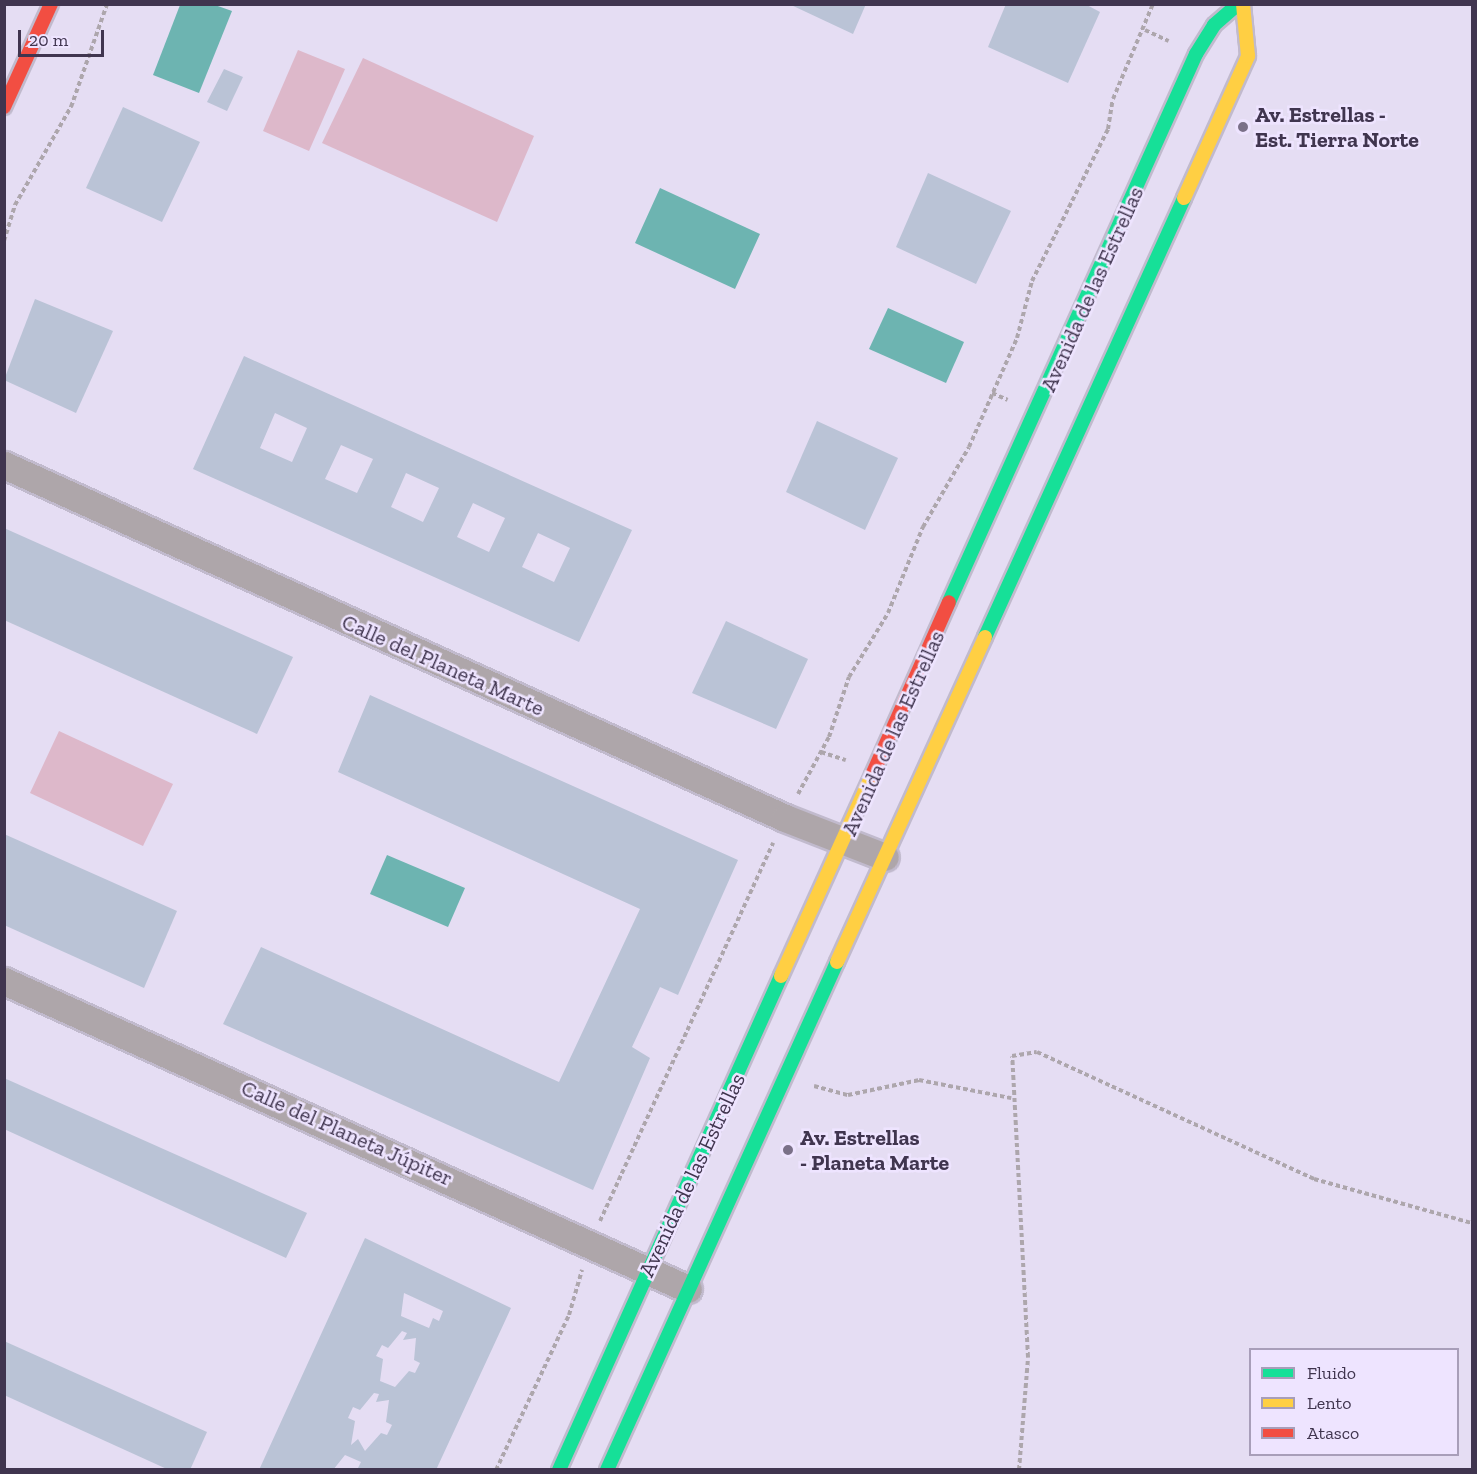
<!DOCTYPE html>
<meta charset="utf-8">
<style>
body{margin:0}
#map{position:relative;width:1477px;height:1474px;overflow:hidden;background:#e5ddf3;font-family:"Zilla Slab",serif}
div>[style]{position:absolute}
.green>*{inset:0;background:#ddb8ca}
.water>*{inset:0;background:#6db4b1}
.building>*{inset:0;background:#bac3d6}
.path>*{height:4px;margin-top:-2px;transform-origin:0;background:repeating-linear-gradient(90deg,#ada6ac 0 4.5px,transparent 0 7.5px)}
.roads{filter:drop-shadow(2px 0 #c1bacd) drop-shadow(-2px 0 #c1bacd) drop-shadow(0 2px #c1bacd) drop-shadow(0 -2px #c1bacd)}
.street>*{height:27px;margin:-13.5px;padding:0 13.5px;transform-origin:13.5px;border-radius:13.5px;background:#aea6aa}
.fast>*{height:14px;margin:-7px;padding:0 7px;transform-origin:7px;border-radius:7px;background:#16e098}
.slow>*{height:14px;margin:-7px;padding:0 7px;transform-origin:7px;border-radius:7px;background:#ffcf43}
.jam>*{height:14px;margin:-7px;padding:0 7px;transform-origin:7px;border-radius:7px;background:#f24e42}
.dots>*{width:16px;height:16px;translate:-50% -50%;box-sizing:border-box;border:3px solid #eee4ff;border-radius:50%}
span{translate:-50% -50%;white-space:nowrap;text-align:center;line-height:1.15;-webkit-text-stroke:5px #eee4ff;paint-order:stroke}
.poi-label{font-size:22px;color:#40354f;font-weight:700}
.left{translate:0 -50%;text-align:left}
.street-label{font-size:22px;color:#40354f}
.frame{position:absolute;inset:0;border:6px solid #40354f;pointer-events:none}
.legend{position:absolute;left:1249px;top:1348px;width:210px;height:108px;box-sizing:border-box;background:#eee4ff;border:2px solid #a89eb9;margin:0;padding:8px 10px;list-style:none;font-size:18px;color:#40354f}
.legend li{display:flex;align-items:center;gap:12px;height:30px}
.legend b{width:30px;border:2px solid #a89eb9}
.scale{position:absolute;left:18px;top:30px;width:86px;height:27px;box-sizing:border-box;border:3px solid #40354f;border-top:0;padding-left:8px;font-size:18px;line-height:21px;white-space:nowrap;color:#40354f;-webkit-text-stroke:4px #eee4ff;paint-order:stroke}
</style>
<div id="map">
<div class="green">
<div style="clip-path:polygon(298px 50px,345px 69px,309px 151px,263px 131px)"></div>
<div style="clip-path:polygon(363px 58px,534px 136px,497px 222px,322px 143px)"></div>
<div style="clip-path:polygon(59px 731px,173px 784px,143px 846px,30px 793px)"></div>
</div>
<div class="water">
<div style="clip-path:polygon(180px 5px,215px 5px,232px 11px,199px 93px,153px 75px)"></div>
<div style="clip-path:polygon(660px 188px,760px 234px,735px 289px,635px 243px)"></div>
<div style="clip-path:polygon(888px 308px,964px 342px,946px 383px,869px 349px)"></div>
<div style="clip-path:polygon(387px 855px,465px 888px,448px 927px,370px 894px)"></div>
</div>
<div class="building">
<div style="clip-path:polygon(789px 4px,866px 4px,853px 34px)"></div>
<div style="clip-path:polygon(1006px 4px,1085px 4px,1100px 12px,1068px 83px,988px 47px)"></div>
<div style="clip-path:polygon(224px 69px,243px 77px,227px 111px,207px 102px)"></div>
<div style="clip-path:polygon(123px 107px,200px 142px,162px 222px,86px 188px)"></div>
<div style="clip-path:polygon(928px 173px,1011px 211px,976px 284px,896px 247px)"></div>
<div style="clip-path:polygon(35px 299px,113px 331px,76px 413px,4px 380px)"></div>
<div style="clip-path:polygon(evenodd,244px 356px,632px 530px,579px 642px,193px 469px,244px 356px,275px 413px,307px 428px,292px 462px,260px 448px,275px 413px,244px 356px,341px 445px,373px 459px,357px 493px,325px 479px,341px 445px,244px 356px,406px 473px,439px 488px,423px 522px,391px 507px,406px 473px,244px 356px,473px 503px,505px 518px,489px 552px,457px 537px,473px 503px,244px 356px,538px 533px,570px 548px,554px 582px,522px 567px,538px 533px)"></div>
<div style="clip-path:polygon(817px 421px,898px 458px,865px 530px,786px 492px)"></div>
<div style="clip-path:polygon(4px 528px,293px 657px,257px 734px,4px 620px)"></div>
<div style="clip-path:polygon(726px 621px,808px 659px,776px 729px,692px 693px)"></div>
<div style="clip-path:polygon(370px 695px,738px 860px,678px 995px,660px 987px,632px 1047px,650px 1058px,593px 1190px,223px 1024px,261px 947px,559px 1082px,640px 909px,338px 772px)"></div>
<div style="clip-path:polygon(4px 834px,177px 911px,144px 988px,4px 925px)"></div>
<div style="clip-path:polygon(4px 1078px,307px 1213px,286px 1258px,4px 1129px)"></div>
<div style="clip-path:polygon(evenodd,365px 1238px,511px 1308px,436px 1470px,357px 1470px,361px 1462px,345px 1455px,333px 1470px,259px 1470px,365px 1238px,404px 1293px,443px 1311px,439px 1321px,433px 1318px,429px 1328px,401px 1316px,404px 1293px,365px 1238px,402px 1331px,407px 1333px,403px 1340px,416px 1338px,414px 1360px,420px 1363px,415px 1373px,409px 1371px,395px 1387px,380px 1381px,383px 1359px,376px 1356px,382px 1345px,388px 1348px,402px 1331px,365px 1238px,374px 1393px,379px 1394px,376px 1402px,389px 1400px,386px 1422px,392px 1425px,387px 1435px,381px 1433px,365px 1451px,358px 1439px,351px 1445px,355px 1421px,348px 1418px,353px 1407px,360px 1410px,374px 1393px)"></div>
<div style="clip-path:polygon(4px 1341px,207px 1432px,190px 1470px,169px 1470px,4px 1395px)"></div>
</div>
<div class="path">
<div style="left:1145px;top:30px;width:26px;rotate:25deg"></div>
<div style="left:4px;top:241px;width:38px;rotate:-73deg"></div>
<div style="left:15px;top:205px;width:113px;rotate:-60.3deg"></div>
<div style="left:71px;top:107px;width:109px;rotate:-70.7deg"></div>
<div style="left:992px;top:393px;width:17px;rotate:24deg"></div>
<div style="left:821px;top:752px;width:26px;rotate:18deg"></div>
<div style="left:798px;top:794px;width:65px;rotate:-61.5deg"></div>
<div style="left:829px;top:737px;width:63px;rotate:-71.6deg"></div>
<div style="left:849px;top:677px;width:75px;rotate:-58.6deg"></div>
<div style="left:888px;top:613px;width:93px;rotate:-67.9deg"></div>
<div style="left:923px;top:527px;width:92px;rotate:-60.1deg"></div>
<div style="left:969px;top:447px;width:119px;rotate:-66.2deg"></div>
<div style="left:1017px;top:338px;width:59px;rotate:-75.3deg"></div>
<div style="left:1032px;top:281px;width:170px;rotate:-63.4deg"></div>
<div style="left:1108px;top:129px;width:30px;rotate:-81deg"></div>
<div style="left:1113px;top:99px;width:103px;rotate:-67.2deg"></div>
<div style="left:814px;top:1086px;width:35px;rotate:15deg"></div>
<div style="left:848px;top:1095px;width:73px;rotate:-11.9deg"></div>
<div style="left:919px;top:1080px;width:94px;rotate:11.1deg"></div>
<div style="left:600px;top:1221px;width:416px;rotate:-65.4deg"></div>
<div style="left:496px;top:1470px;width:171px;rotate:-64.8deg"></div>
<div style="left:569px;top:1315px;width:47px;rotate:-73.9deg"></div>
<div style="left:1019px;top:1470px;width:113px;rotate:-85.4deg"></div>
<div style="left:1028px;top:1357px;width:301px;rotate:-93deg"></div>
<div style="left:1012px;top:1056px;width:25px;rotate:-9deg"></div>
<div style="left:1037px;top:1052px;width:305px;rotate:24.6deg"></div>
<div style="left:1314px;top:1179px;width:164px;rotate:15.6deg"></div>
</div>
<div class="roads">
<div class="street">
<div style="left:4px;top:465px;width:857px;rotate:24.32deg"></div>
<div style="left:785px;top:818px;width:107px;rotate:21.3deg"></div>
<div style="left:4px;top:981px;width:750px;rotate:24.24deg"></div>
</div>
<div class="fast">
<div style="left:949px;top:602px;width:601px;rotate:-65.74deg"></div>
<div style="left:1196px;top:54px;width:34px;rotate:-58deg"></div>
<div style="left:1214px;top:25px;width:32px;rotate:-41deg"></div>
<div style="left:985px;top:637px;width:482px;rotate:-65.6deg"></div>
<div style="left:559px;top:1470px;width:542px;rotate:-65.8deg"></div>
<div style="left:607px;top:1470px;width:558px;rotate:-65.64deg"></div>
</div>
<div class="slow">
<div style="left:1184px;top:198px;width:156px;rotate:-65.7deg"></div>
<div style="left:1248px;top:56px;width:52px;rotate:-95.5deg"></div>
<div style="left:837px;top:962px;width:357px;rotate:-65.5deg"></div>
<div style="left:781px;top:976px;width:221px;rotate:-65.6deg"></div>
</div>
<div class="jam">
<div style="left:4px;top:107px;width:113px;rotate:-65.5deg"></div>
<div style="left:872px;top:775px;width:189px;rotate:-66deg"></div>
</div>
</div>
<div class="dots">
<div style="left:1243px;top:127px;background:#7a7088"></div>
<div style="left:788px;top:1150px;background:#7a7088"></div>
</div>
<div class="poi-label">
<span class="left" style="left:1255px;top:127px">Av. Estrellas -<br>Est. Tierra Norte</span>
<span class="left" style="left:800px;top:1150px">Av. Estrellas<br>- Planeta Marte</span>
</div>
<div class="street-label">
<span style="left:1092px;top:289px;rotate:-66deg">Avenida de las Estrellas</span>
<span style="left:443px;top:665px;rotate:24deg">Calle del Planeta Marte</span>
<span style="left:893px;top:733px;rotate:-66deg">Avenida de las Estrellas</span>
<span style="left:347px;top:1133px;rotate:24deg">Calle del Planeta Júpiter</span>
<span style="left:692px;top:1175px;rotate:-65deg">Avenida de las Estrellas</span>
</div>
<div class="frame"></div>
<ul class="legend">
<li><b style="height:8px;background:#16e098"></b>Fluido</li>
<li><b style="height:8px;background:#ffcf43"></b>Lento</li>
<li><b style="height:8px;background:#f24e42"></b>Atasco</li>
</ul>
<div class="scale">20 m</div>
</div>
